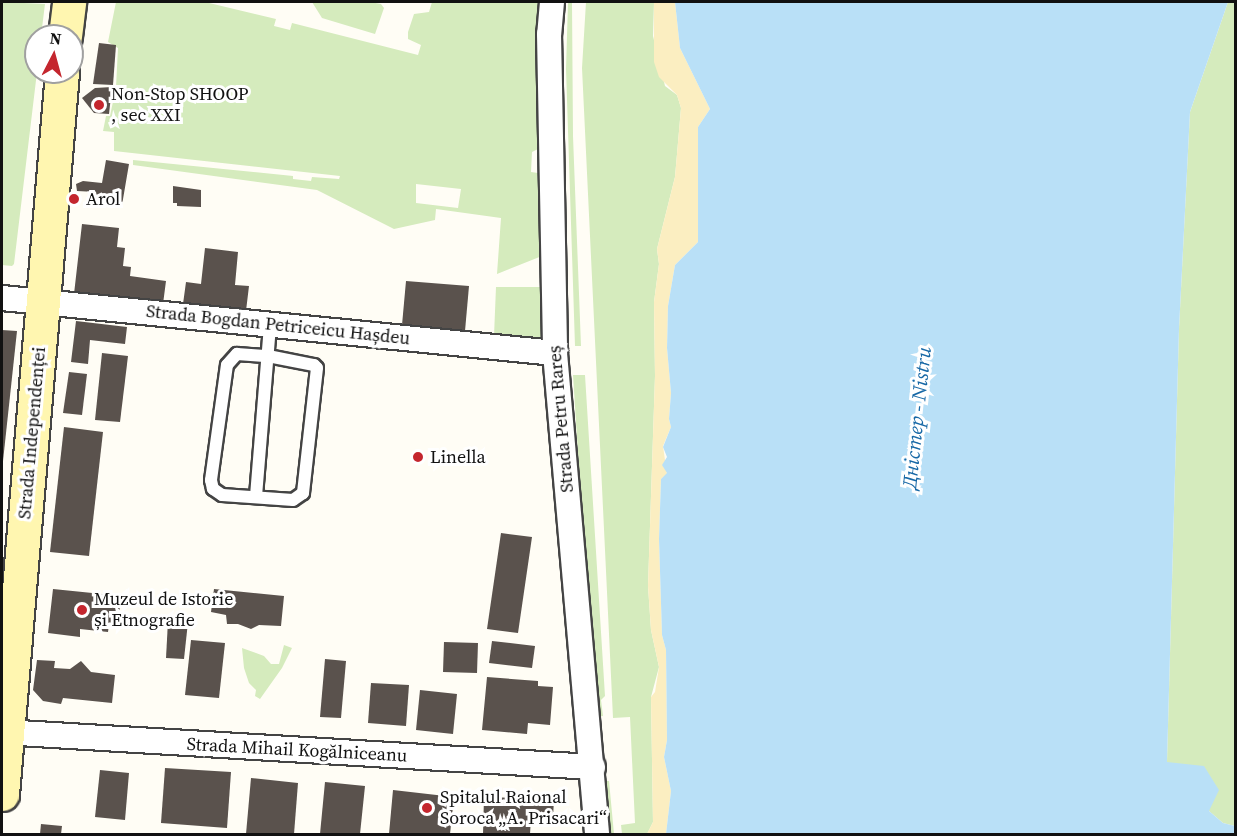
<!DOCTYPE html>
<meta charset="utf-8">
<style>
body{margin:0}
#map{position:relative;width:1237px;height:836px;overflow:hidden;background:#fffdf5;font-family:"Source Serif 4",serif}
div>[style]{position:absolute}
.green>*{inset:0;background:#d5ebbd}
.sand>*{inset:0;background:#fbeec1}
.water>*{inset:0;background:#b9e0f7}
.building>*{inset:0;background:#5a524d}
.roads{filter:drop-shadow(2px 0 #444) drop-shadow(-2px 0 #444) drop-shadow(0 2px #444) drop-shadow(0 -2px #444)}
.service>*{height:12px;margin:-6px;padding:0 6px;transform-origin:6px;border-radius:6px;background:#fff}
.minor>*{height:24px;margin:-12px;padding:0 12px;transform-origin:12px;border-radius:12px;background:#fff}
.secondary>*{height:33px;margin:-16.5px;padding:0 16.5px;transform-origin:16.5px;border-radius:16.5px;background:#fff6b0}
.dots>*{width:16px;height:16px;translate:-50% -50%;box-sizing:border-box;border:3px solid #fff;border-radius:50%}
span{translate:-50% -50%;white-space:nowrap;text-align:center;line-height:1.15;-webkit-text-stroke:6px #fff;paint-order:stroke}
.poi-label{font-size:18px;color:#111}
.left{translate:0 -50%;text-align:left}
.street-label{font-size:18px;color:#111}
.water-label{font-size:20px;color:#1768a6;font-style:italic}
.frame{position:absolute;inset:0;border:3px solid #111;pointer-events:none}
.north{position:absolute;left:24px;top:24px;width:60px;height:60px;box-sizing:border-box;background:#fff;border:2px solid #a0a0a0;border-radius:50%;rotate:6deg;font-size:16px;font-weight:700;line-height:24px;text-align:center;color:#111}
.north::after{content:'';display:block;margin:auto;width:21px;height:27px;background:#c4262e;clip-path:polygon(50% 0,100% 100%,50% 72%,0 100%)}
</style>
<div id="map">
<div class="green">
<div style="clip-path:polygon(2px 2px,45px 4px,41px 36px,36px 36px,37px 72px,14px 264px,12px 266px,2px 265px)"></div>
<div style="clip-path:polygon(evenodd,116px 2px,205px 2px,276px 19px,274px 26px,290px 30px,292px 23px,418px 55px,421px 45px,408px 39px,408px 32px,414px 14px,429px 12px,432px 2px,542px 2px,536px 96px,538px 106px,538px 149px,532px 152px,531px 172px,538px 173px,542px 256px,497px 274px,501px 218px,436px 209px,435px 220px,394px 229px,317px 190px,133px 165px,133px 160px,293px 176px,293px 179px,311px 181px,312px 177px,339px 179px,340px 176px,114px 151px,114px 132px,103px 131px,106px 116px,110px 116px,116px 87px,118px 48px,108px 42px,116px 2px,416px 184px,461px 189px,458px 208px,416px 203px,416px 184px)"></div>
<div style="clip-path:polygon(312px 2px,370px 2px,381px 4px,384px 8px,375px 34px,322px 18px)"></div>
<div style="clip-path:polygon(568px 2px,572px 2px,573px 136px,581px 346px,575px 346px,566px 69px)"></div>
<div style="clip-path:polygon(586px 2px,654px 2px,653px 36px,665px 86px,677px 95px,681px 108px,675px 177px,657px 249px,659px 264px,654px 302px,655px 376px,648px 586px,651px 630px,659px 667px,651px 697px,653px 822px,647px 834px,622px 834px,621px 825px,635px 823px,630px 717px,613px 718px,582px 68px)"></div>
<div style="clip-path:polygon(1228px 2px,1235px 2px,1235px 826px,1223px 823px,1209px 811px,1167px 762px,1179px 329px,1190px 112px)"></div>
<div style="clip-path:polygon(496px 287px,544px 287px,546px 325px,541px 338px,528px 340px,494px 336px)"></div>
<div style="clip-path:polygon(573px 375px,585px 375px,605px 696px,601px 700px,603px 716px,595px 717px)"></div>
<div style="clip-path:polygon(284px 645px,292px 648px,282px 668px,260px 699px,255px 696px,256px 690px,249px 683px,244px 668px,242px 648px,264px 656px,271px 664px,279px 664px)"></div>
<div style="clip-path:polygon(599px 781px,609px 781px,614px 834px,602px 834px)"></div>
</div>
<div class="sand">
<div style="clip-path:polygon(654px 2px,675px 2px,680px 48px,710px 109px,698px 127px,698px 242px,675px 265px,668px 306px,667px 348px,671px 393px,669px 419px,671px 427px,663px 446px,667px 474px,661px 479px,659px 539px,662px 635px,666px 650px,667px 740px,664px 757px,671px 791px,666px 834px,647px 834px,653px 822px,651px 697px,655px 692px,659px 667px,651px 630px,648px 586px,655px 376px,654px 302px,659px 264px,657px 249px,675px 177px,681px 108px,677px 95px,659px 77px,654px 62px)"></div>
</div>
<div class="water">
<div style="clip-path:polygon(675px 2px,1228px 2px,1190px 112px,1179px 329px,1167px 762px,1204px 766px,1219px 790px,1209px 811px,1223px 823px,1235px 826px,1235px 834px,666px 834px,671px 791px,664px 757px,667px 740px,666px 650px,662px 635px,659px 539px,661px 479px,667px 473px,662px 465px,667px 457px,663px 447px,671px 427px,669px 419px,671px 393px,667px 348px,668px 306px,675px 265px,698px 242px,698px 127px,710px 109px,680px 48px)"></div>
</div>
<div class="building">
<div style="clip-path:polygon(99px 43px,116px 45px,113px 85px,93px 84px)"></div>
<div style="clip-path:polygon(112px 87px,109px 114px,94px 113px,82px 98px,95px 88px)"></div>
<div style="clip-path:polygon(106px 160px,129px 164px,122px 205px,98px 202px,96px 192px,77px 191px,76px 184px,83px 181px,102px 183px)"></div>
<div style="clip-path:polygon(173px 186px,201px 190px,201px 207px,177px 206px,177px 203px,173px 203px)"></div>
<div style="clip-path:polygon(82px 224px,119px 228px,117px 247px,125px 248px,123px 266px,131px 267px,130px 276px,166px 281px,163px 304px,74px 294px)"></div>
<div style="clip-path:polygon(205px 248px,238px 252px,235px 285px,249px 286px,246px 311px,183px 304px,186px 282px,201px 284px)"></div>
<div style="clip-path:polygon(406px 281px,469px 286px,465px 331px,402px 325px)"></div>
<div style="clip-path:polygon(76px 321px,127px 327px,125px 344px,90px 340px,88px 364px,71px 362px)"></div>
<div style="clip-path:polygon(2px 330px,17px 331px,3px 461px,2px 460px)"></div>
<div style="clip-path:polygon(102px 353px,128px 356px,120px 422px,95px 420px)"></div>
<div style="clip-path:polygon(69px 372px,87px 374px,82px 415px,63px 413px)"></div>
<div style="clip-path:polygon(64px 427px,103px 432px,89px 556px,50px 552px)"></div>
<div style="clip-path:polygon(501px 533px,532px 537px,518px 633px,487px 629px)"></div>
<div style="clip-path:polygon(53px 589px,112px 595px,111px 604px,120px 605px,118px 625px,109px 624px,108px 632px,80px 629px,80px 637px,48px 633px)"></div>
<div style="clip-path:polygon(214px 589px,284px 596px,281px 626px,259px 625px,251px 629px,238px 624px,227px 624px,226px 615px,211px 612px)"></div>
<div style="clip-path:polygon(168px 621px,188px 622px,184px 659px,166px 658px)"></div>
<div style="clip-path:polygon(191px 640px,225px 643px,219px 698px,185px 695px)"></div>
<div style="clip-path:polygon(492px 641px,535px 646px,532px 668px,489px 663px)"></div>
<div style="clip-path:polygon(444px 642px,478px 643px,477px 673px,443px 672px)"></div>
<div style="clip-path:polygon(325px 659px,346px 661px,341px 718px,320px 717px)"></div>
<div style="clip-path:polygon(37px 660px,55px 661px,54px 668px,70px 669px,81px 661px,91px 672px,115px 675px,112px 703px,63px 698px,61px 704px,43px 701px,33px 690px)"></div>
<div style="clip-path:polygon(487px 677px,538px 681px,538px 686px,553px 687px,550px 725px,528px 723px,527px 734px,482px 730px)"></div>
<div style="clip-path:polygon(371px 683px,409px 685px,406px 726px,368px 723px)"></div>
<div style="clip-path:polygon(420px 690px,457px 694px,453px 734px,416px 730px)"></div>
<div style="clip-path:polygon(165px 768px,231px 772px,227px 828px,161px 823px)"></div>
<div style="clip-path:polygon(100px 770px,129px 773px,125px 820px,95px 817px)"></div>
<div style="clip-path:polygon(251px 778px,298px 783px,294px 834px,246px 834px)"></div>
<div style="clip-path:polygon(325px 782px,365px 786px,360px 834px,320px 834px)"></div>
<div style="clip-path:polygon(393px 790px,454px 797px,450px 834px,389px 834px)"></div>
<div style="clip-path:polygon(484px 797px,554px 799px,553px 818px,531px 818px,530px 834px,483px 834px)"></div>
<div style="clip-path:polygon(41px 824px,62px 826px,61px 834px,40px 834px)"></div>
</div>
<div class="roads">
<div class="service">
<div style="left:237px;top:354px;width:31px;rotate:4deg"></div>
<div style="left:268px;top:356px;width:47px;rotate:11.1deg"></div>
<div style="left:314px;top:365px;width:4px;rotate:45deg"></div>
<div style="left:317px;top:368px;width:126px;rotate:96.4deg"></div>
<div style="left:303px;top:493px;width:12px;rotate:145deg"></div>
<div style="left:293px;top:500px;width:71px;rotate:-176deg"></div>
<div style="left:222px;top:495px;width:11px;rotate:-146deg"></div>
<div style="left:213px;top:489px;width:9px;rotate:-103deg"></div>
<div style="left:211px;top:480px;width:116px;rotate:-82.1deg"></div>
<div style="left:227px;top:365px;width:15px;rotate:-48deg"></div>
<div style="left:256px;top:496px;width:172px;rotate:-85.3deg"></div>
</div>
<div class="minor">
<div style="left:552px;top:2px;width:32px;rotate:95deg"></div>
<div style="left:549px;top:34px;width:319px;rotate:88.9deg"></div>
<div style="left:555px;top:353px;width:483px;rotate:85deg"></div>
<div style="left:2px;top:298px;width:556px;rotate:5.68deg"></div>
<div style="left:2px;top:732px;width:592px;rotate:3.39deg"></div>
</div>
<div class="secondary">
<div style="left:65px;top:36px;width:34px;rotate:-83deg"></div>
<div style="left:2px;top:794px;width:724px;rotate:-85.25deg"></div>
</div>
</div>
<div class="dots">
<div style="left:99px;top:105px;background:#c4262e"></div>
<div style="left:74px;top:199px;background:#c4262e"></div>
<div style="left:418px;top:457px;background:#c4262e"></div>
<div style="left:82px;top:610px;background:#c4262e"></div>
<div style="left:427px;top:808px;background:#c4262e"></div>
</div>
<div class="poi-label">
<span class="left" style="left:111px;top:105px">Non-Stop SHOOP<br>, sec XXI</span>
<span class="left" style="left:86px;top:199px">Arol</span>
<span class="left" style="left:430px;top:457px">Linella</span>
<span class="left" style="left:94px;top:610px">Muzeul de Istorie<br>și Etnografie</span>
<span class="left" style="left:440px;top:808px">Spitalul Raional<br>Soroca „A. Prisacari“</span>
</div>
<div class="street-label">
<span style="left:278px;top:325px;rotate:6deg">Strada Bogdan Petriceicu Hașdeu</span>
<span style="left:561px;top:419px;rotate:-95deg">Strada Petru Rareș</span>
<span style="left:32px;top:433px;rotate:-85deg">Strada Independenței</span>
<span style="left:297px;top:750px;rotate:3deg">Strada Mihail Kogălniceanu</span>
</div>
<div class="water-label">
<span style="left:917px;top:418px;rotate:-84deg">Дністер - Nistru</span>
</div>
<div class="frame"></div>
<div class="north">N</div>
</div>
